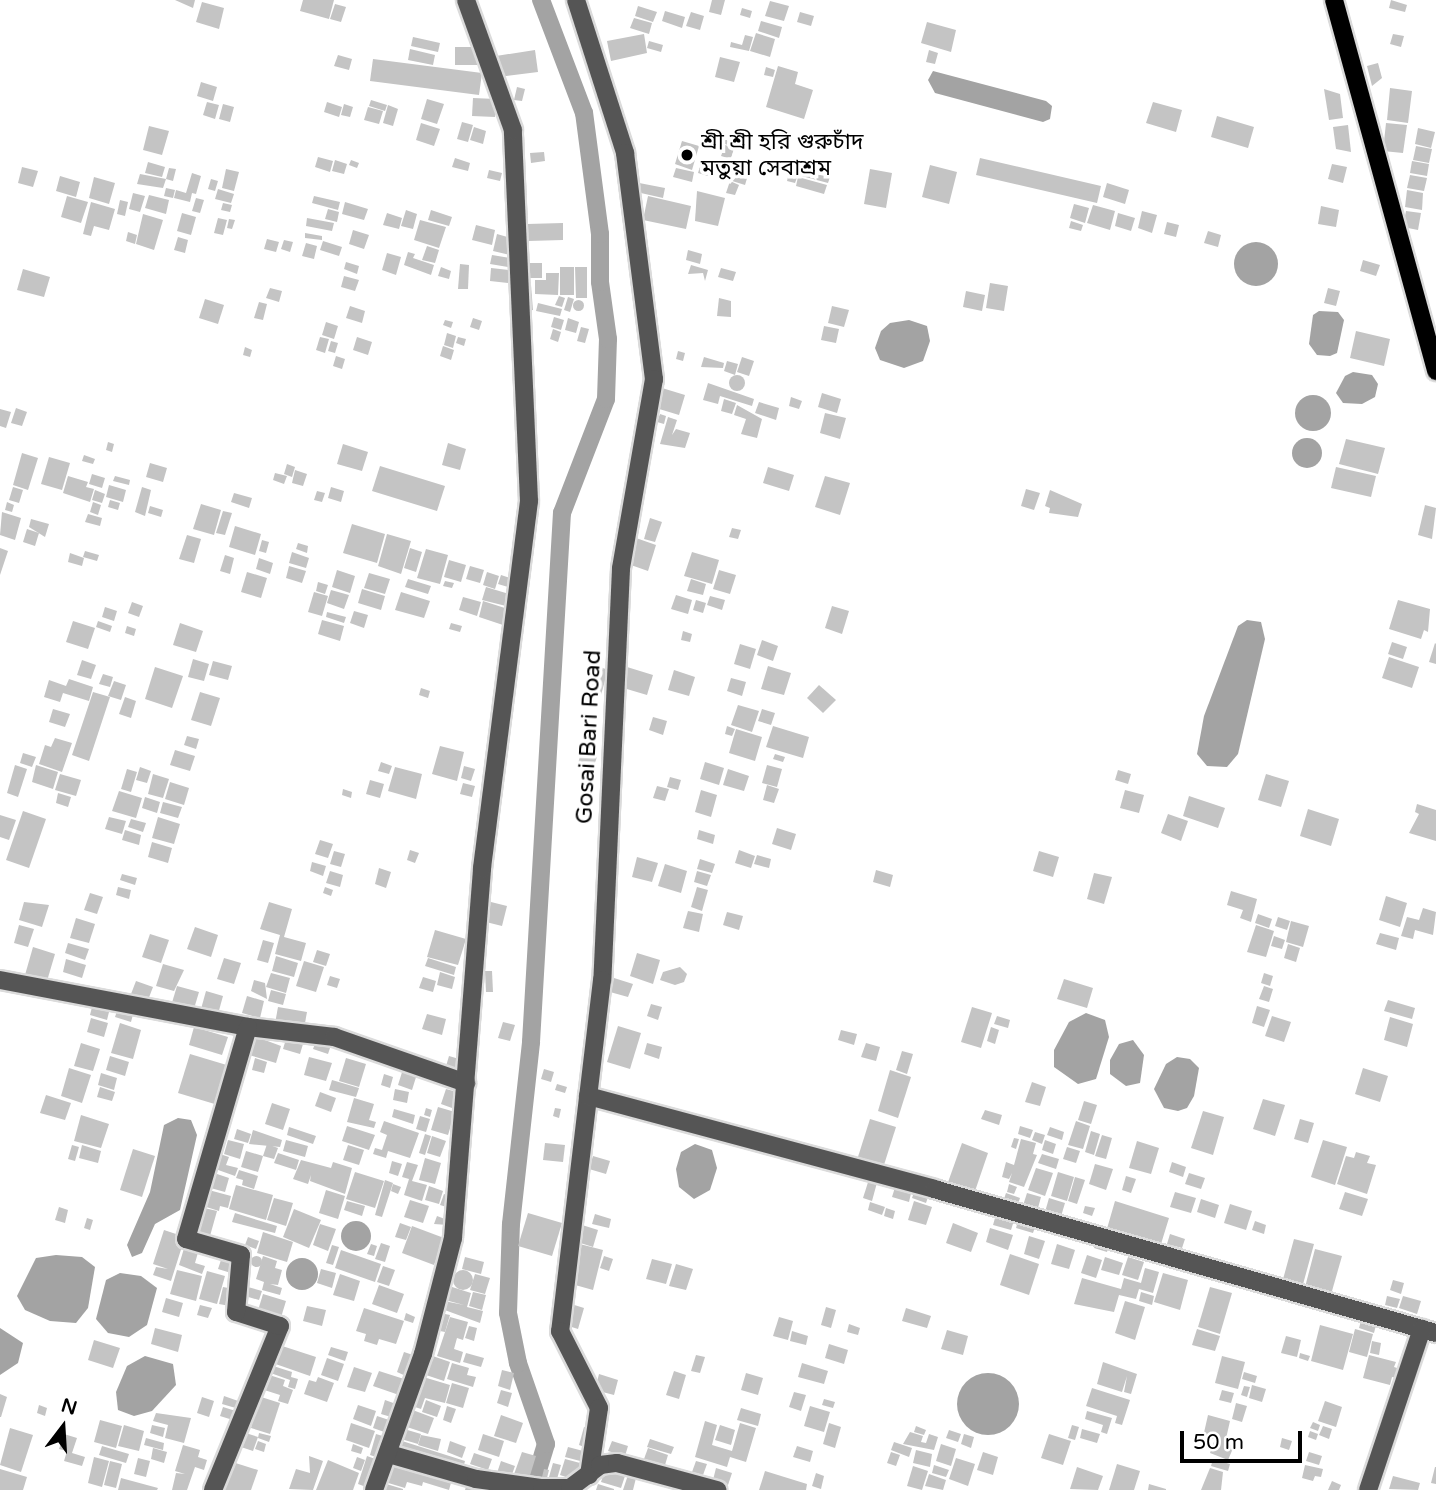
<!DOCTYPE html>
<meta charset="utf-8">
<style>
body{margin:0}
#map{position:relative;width:1436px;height:1490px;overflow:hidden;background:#fff;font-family:"Varela Round","Noto Sans Bengali",sans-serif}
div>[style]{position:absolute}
.water>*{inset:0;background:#a3a3a3}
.round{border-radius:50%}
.canal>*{height:18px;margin:-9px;padding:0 9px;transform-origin:9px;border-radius:9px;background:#a3a3a3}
.building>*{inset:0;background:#c4c4c4}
.roads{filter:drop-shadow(2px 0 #dbdbdb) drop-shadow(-2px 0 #dbdbdb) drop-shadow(0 2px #dbdbdb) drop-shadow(0 -2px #dbdbdb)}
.minor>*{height:18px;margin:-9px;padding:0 9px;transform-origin:9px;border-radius:9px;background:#555}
.major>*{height:18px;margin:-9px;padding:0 9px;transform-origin:9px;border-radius:9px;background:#000}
.dots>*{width:19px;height:19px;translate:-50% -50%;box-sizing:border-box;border:4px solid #fff;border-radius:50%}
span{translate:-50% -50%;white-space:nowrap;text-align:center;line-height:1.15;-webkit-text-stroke:7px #fff;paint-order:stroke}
.poi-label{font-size:23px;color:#000}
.left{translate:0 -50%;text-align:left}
.street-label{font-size:23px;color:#000}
.north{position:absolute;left:28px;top:1392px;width:70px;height:70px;-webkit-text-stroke:5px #fff;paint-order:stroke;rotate:17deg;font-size:19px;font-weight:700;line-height:28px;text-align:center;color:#000}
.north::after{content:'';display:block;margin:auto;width:24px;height:32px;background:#000;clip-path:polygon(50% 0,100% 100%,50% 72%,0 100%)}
.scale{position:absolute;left:1180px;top:1431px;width:122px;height:32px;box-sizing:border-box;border:4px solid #000;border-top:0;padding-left:9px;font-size:21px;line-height:24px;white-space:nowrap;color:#000;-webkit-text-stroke:5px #fff;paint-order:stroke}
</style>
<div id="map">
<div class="water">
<div style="clip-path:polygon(933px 71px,1046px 101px,1052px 106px,1050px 119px,1043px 122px,935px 93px,928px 80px)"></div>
<div class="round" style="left:1234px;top:242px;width:44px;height:44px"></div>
<div style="clip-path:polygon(1319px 311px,1338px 312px,1344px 320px,1337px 353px,1330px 356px,1317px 355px,1309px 344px,1313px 315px)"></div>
<div style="clip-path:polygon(909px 320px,927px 326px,930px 341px,923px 361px,904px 368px,880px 360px,875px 348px,881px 331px,890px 323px)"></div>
<div style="clip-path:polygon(1353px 372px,1372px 375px,1378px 384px,1375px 397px,1362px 404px,1343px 403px,1336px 393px,1345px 376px)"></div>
<div class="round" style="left:1295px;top:395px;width:36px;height:36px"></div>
<div class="round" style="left:1292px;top:438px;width:30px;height:30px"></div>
<div style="clip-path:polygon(1247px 620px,1261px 622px,1265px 639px,1238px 754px,1227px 767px,1207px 766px,1197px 754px,1204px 716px,1238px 626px)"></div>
<div style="clip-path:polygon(1086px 1013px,1105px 1020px,1109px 1037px,1096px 1079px,1078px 1084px,1054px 1067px,1054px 1050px,1069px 1022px)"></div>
<div style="clip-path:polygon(1133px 1040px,1144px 1055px,1140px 1083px,1126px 1086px,1110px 1074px,1110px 1060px,1119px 1044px)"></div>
<div style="clip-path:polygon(1177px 1057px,1190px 1059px,1199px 1068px,1194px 1096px,1187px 1108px,1178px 1111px,1164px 1108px,1154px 1089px,1166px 1064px)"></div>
<div style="clip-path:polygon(178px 1118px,191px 1120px,197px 1135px,180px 1210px,155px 1224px,142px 1253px,132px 1257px,127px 1245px,150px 1192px,164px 1125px)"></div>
<div style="clip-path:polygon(695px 1144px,712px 1150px,717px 1168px,710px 1190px,694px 1199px,679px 1187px,676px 1169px,681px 1152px)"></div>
<div class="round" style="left:341px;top:1221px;width:30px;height:30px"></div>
<div style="clip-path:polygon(56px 1255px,82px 1257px,95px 1267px,88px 1308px,76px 1323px,50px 1321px,25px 1310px,17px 1296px,36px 1258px)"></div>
<div class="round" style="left:286px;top:1258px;width:32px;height:32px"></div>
<div style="clip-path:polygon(120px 1273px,141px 1276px,157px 1288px,147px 1325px,129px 1337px,108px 1333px,96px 1319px,106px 1280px)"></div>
<div style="clip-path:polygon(0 1328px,23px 1343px,18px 1363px,0 1375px)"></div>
<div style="clip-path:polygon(145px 1356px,173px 1364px,176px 1385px,152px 1411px,134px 1416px,118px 1410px,116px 1392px,127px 1366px)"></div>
<div class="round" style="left:957px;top:1373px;width:62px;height:62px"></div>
</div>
<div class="canal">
<div style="left:532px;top:1490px;width:48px;rotate:-73.1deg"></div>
<div style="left:546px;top:1444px;width:86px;rotate:-109.1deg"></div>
<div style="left:518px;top:1363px;width:51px;rotate:-101.3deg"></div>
<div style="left:508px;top:1313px;width:89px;rotate:-88.1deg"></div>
<div style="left:511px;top:1224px;width:183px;rotate:-83.7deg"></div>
<div style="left:531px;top:1042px;width:530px;rotate:-86.65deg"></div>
<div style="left:562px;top:513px;width:122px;rotate:-68.9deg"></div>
<div style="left:606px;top:399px;width:60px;rotate:-88.1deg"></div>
<div style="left:608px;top:339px;width:58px;rotate:-98deg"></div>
<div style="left:600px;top:282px;width:48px;rotate:-90deg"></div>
<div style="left:600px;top:234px;width:122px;rotate:-97.5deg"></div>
<div style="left:584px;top:113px;width:121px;rotate:-110.8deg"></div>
</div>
<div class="building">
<div style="clip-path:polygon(175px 0,195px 0,193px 8px)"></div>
<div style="clip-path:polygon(303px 0,334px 0,329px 19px,300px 11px)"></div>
<div style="clip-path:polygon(712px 0,725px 0,721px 15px,709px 12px)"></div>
<div style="clip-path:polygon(1391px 0,1407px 5px,1405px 12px,1389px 8px)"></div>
<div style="clip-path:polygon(770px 1px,789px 6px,784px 21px,765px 16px)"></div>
<div style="clip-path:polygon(202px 2px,224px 8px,219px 29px,196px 22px)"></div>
<div style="clip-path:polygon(335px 4px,346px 7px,341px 22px,330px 19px)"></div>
<div style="clip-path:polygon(638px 6px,657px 12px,653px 22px,635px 16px)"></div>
<div style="clip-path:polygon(742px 8px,752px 11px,750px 18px,740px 15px)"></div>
<div style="clip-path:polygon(665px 11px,685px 17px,682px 28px,662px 21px)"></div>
<div style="clip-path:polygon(691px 12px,704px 16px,700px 30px,686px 26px)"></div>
<div style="clip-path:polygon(800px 12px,814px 16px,811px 26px,797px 22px)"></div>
<div style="clip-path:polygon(634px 18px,652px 23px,649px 34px,630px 28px)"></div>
<div style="clip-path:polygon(761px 21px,782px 27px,779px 38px,758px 31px)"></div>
<div style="clip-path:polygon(927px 22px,956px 30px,951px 52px,921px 43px)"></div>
<div style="clip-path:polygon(756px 33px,775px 39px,770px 57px,750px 51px)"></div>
<div style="clip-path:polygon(644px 34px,647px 53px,611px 61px,607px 41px)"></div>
<div style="clip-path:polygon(1393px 34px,1404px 36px,1401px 47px,1390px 44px)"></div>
<div style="clip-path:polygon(745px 35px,753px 37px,749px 51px,730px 47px,731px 42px,742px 45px)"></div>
<div style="clip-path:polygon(413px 37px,440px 43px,438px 52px,411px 46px)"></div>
<div style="clip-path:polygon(649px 41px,663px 45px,661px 52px,647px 48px)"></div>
<div style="clip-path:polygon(455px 47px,478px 47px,478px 65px,455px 65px)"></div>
<div style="clip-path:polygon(410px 49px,435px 55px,433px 65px,408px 60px)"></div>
<div style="clip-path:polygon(535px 50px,538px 72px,499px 77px,496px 56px)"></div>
<div style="clip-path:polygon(929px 50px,938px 53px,935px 64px,926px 62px)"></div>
<div style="clip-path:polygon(338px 55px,352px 59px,349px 70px,334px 66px)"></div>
<div style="clip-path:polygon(720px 57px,740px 62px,734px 82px,715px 77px)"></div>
<div style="clip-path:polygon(373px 59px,482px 73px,479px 95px,370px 81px)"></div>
<div style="clip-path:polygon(1378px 63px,1382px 78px,1372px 86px,1367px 66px)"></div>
<div style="clip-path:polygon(778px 66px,798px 72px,795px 84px,813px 90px,804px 119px,766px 107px)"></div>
<div style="clip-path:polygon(766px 67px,775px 70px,773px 77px,764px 75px)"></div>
<div style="clip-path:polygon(201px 82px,217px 87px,213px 101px,197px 96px)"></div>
<div style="clip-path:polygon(517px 87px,525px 89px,522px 101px,514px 100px)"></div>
<div style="clip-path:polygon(1390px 88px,1412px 91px,1408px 123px,1387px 120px)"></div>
<div style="clip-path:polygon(1324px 89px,1340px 94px,1343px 118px,1329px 120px)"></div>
<div style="clip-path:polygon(473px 98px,496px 99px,495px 117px,472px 116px)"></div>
<div style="clip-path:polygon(427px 99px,444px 104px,437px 124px,421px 119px)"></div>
<div style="clip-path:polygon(371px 100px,387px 105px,385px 111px,369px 106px)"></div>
<div style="clip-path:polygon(207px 102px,219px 105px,215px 119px,203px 115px)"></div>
<div style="clip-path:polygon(327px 102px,342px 107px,339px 117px,324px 112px)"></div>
<div style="clip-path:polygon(1153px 102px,1182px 110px,1176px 132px,1146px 123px)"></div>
<div style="clip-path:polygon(223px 104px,234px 107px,230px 122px,219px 119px)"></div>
<div style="clip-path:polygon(344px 104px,353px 107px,350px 117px,341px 115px)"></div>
<div style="clip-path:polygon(388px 105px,398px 109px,393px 126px,383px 123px)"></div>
<div style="clip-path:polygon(368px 107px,383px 111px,379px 124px,364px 120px)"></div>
<div style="clip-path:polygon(1217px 116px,1254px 127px,1248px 148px,1211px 137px)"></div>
<div style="clip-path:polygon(462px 122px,473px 125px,468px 142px,457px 139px)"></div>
<div style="clip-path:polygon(421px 123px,440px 129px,434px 146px,416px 140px)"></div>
<div style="clip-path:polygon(1386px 123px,1407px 125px,1403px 153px,1383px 151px)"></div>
<div style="clip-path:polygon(1348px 125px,1351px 152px,1336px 149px,1333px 127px)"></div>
<div style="clip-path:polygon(149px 126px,169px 131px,162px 155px,143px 150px)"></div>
<div style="clip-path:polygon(474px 127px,486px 131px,483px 144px,470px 140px)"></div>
<div style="clip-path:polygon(1418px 128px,1435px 132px,1431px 148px,1415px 144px)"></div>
<div style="clip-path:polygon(721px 133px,733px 137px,731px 146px,719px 142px)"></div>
<div style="clip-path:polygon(682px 141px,699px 146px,692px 170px,675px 164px)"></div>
<div style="clip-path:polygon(725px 145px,734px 148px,731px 159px,721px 156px)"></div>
<div style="clip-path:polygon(1416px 146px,1432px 149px,1429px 163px,1413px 160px)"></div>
<div style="clip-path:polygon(544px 152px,545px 161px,531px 163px,530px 153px)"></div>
<div style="clip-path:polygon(318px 157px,333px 161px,330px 172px,315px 167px)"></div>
<div style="clip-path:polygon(455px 158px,470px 163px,468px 171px,452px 167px)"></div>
<div style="clip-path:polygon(980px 158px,1101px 186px,1097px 203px,976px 175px)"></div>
<div style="clip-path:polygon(709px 159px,719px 162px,715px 178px,698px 173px,701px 163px,707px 165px)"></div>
<div style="clip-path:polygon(335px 160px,347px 164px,344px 174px,332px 171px)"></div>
<div style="clip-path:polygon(351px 160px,359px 163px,357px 168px,349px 165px)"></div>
<div style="clip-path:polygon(1412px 161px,1429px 164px,1427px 176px,1410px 173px)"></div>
<div style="clip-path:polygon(148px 162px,165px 167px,162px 177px,145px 173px)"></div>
<div style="clip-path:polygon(1332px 164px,1347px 167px,1343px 183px,1328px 179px)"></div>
<div style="clip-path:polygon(930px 165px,957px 172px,949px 204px,922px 197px)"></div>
<div style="clip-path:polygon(22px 167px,38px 171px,33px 187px,18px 183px)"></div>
<div style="clip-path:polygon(169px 168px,176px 169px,173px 181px,166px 179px)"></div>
<div style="clip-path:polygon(676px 168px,694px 172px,692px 182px,673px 177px)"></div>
<div style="clip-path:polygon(226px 169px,239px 172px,234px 191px,222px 188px)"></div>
<div style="clip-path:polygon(790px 169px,830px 177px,828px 183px,798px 175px,795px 183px,787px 181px)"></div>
<div style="clip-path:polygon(870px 169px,892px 173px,886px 208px,864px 204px)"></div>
<div style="clip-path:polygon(489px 170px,502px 173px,500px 181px,487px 178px)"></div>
<div style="clip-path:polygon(732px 170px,748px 175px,745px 185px,729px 180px)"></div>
<div style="clip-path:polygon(192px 173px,201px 176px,196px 194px,192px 193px,190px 202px,174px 198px,176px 190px,186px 193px)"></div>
<div style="clip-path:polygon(140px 174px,166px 179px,163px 188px,137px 184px)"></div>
<div style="clip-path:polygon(1410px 175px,1427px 178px,1424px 191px,1407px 188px)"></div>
<div style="clip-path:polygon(60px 176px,80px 182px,76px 197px,56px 191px)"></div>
<div style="clip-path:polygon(94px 177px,115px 183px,109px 204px,89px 198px)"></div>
<div style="clip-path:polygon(798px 177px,827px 185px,824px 194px,796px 186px)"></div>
<div style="clip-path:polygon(211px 179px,218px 181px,215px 191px,208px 189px)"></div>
<div style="clip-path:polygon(730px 181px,739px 185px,735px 195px,726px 193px)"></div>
<div style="clip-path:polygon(634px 182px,665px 188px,663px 198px,632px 191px)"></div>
<div style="clip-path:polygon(1107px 183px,1129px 190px,1125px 204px,1103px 197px)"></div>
<div style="clip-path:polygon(166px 188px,175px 190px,173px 198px,164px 196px)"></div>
<div style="clip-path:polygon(218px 189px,234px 194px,231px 203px,215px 199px)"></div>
<div style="clip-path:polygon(1407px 190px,1423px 193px,1422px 210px,1405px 207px)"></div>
<div style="clip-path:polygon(697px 191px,725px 198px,718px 226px,695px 221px)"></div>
<div style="clip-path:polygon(133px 193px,145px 196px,140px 212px,129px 209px)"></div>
<div style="clip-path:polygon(149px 195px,169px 200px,166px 214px,145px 208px)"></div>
<div style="clip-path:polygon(67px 196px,88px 202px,81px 223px,61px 217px)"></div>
<div style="clip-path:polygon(314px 196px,340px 202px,338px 210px,312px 203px)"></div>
<div style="clip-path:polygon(648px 196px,691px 206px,686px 229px,643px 220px)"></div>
<div style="clip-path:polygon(196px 198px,204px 200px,200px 213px,192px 211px)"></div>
<div style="clip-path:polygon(120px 200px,128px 202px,125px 216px,117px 214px)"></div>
<div style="clip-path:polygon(91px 202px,115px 209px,109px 230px,94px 226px,91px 236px,83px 234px)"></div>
<div style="clip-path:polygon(345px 202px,368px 209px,364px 220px,342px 214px)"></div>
<div style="clip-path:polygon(223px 203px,232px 205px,230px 212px,221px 210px)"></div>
<div style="clip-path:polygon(1074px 204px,1089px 208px,1085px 223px,1070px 218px)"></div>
<div style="clip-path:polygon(1093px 205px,1115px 211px,1110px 230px,1087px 223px)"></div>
<div style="clip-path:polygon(1321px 206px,1339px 210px,1336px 227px,1318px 224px)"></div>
<div style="clip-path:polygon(328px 209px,339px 212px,337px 222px,325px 219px)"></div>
<div style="clip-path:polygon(406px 210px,417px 214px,413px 229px,401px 226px)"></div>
<div style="clip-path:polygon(431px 210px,452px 217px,449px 226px,428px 220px)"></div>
<div style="clip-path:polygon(1142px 211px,1157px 215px,1152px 233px,1138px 228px)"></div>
<div style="clip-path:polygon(1406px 211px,1421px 213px,1418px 230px,1403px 227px)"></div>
<div style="clip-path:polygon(182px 213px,196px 217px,191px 235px,177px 231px)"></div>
<div style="clip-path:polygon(387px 213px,402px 218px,399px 229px,383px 225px)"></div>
<div style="clip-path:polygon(1118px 213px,1135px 218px,1131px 231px,1115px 226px)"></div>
<div style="clip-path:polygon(143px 214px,163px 220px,154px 250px,136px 244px)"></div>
<div style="clip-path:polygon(218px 218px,227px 220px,223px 235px,214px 233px)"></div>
<div style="clip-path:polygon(307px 218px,334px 223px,332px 231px,306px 226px)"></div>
<div style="clip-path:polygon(229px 219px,235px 220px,232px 229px,227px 228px)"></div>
<div style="clip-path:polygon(420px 220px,446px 227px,439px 248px,414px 240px)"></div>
<div style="clip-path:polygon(1071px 221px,1083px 225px,1081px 231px,1069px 228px)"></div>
<div style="clip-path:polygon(1167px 222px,1179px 225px,1176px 237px,1164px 234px)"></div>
<div style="clip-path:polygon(563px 223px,563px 240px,528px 241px,527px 224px)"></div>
<div style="clip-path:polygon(476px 225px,495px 230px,492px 245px,472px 240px)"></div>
<div style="clip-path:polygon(353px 230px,369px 235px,364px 249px,349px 244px)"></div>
<div style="clip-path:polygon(1208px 231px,1221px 235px,1218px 247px,1204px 243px)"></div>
<div style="clip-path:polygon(128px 232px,137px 235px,135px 244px,126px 241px)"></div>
<div style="clip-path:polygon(305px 233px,322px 236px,322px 240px,305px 238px)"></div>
<div style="clip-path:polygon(497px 234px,514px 239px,510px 255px,493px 251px)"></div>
<div style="clip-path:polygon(178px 237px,188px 240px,185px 253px,174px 250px)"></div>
<div style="clip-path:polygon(267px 239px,279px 242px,276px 252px,264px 249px)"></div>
<div style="clip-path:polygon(284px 240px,293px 242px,290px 252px,281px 249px)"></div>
<div style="clip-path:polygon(323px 241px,342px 247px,339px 256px,320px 250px)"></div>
<div style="clip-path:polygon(306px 243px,317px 246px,314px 259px,302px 256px)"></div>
<div style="clip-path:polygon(427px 246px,439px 250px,435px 263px,422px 260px)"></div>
<div style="clip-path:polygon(688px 250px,702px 254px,700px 264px,686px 260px)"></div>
<div style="clip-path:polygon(408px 252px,415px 254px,413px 258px,434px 265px,431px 275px,404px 265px)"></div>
<div style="clip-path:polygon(387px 253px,401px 257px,396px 275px,382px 270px)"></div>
<div style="clip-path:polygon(492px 255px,510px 258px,508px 267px,490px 264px)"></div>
<div style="clip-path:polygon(1363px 260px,1380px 265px,1376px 276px,1360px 271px)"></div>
<div style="clip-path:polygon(346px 262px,359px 266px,357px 274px,344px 269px)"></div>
<div style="clip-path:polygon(523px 263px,542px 263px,542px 278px,523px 278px)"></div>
<div style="clip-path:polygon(460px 264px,469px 265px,468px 289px,458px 289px)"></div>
<div style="clip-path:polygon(691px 265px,708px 270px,705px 281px,703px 273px,688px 274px)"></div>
<div style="clip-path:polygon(441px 267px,451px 271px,449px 279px,438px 276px)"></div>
<div style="clip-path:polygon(560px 267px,574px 267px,574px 295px,560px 295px)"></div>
<div style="clip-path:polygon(575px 267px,587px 267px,587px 298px,576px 298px)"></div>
<div style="clip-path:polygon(491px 268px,509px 270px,508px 283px,490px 281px)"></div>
<div style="clip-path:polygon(721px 268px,736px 272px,733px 281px,718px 277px)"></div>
<div style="clip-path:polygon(23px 269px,50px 277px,44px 297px,17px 290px)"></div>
<div style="clip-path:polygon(546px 273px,559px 273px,558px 295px,535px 294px,535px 280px,546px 280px)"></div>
<div style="clip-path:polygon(344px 276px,359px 280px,355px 291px,341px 287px)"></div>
<div style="clip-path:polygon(990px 283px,1008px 286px,1004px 311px,986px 308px)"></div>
<div style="clip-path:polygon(523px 285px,531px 285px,533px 310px,525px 311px)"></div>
<div style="clip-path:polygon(270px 288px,282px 291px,279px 302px,266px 298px)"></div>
<div style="clip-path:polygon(1328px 288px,1340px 291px,1336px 306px,1324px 303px)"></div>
<div style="clip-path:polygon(966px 291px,985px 295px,982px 311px,963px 307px)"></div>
<div style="clip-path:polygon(559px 296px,565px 298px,562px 307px,555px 305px)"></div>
<div style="clip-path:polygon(568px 297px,574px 299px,570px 312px,564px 310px)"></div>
<div style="clip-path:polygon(719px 298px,731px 301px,731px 317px,717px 316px)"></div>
<div style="clip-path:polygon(205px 299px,224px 305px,218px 324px,199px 318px)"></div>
<div class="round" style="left:572.5px;top:299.5px;width:11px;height:11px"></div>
<div style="clip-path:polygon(259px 302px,267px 304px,263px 320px,254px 318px)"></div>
<div style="clip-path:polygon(538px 303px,562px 309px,560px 316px,536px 311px)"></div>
<div style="clip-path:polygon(350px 306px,365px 311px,362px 323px,346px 318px)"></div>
<div style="clip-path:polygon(832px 306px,849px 310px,844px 327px,828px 323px)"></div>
<div style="clip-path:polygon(554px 317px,564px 320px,561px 330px,551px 327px)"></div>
<div style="clip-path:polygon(473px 318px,482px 321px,479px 330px,470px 327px)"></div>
<div style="clip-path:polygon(568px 318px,579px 322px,576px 333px,565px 330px)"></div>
<div style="clip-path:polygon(445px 320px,453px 322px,451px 328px,443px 325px)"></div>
<div style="clip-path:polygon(326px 322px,338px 326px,334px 339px,322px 335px)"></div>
<div style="clip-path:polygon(824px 326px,839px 329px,836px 343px,821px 340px)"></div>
<div style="clip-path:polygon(581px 327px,589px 329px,585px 343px,577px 341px)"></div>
<div style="clip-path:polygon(553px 329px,561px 332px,558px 342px,550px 339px)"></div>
<div style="clip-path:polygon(1356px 331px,1390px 339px,1384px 366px,1350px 358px)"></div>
<div style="clip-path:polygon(447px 333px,456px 336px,453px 348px,444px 345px)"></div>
<div style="clip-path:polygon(320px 337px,329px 339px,325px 353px,316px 350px)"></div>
<div style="clip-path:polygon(357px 337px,372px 342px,368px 355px,353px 350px)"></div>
<div style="clip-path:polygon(458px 337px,466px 339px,464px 346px,456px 343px)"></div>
<div style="clip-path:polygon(331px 341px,338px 343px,335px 353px,328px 351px)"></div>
<div style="clip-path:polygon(443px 346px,454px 350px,451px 360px,440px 356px)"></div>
<div style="clip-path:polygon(245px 347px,252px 350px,250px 357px,243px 355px)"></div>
<div style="clip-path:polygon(678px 351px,685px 353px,683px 361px,676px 359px)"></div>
<div style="clip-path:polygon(336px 356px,345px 359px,342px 369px,333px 366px)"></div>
<div style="clip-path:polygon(704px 357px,724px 363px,723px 368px,701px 367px)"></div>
<div style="clip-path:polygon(742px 357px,754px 361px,749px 376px,737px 372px)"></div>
<div style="clip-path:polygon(727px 361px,738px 364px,735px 375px,724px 371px)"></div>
<div class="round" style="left:729px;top:375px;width:16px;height:16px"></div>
<div style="clip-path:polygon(708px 383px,754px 399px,752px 406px,720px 396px,718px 404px,703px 400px)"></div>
<div style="clip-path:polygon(662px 388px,685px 395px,679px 415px,656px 408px)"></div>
<div style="clip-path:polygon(822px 393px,841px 399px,837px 413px,818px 407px)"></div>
<div style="clip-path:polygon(791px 397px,802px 401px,799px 409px,789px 406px)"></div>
<div style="clip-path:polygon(724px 399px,736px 403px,732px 414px,721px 411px)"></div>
<div style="clip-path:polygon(759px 402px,779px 408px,776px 420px,755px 413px)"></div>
<div style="clip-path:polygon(737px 405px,762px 419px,757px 438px,741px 434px,746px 419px,734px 415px)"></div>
<div style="clip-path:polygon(16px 408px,27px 412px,22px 426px,11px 423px)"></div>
<div style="clip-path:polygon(0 409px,11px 412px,6px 428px,0 426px)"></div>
<div style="clip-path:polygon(825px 413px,846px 418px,840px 439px,820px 433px)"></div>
<div style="clip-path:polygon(660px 414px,666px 416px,664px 424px,657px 422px)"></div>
<div style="clip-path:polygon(668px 417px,677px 420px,672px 435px,676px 429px,690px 433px,685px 448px,660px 444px)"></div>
<div style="clip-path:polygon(1346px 439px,1385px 448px,1378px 474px,1339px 464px)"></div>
<div style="clip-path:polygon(108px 442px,114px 444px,112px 452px,106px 450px)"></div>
<div style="clip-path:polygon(448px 443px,466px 449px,460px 470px,442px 465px)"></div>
<div style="clip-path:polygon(343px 444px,368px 452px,362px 471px,337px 464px)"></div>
<div style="clip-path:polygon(22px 453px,38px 458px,28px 490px,13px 485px)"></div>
<div style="clip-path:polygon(84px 455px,95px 459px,93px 464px,82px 461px)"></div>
<div style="clip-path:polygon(49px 457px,70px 463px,62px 490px,41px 484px)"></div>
<div style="clip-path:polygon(150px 463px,167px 468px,163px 482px,146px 477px)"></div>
<div style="clip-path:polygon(287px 464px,295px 467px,292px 477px,284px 474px)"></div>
<div style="clip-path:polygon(380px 466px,445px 486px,437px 511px,372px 491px)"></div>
<div style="clip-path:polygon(768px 467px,794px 475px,789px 491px,763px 483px)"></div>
<div style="clip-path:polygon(1336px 467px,1376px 476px,1371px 497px,1331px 488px)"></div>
<div style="clip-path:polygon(295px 470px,307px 474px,303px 486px,292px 483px)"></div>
<div style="clip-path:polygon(275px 473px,287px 476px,284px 484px,273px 480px)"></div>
<div style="clip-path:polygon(92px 474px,105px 478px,102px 488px,89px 484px)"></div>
<div style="clip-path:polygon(68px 476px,88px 482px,86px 487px,94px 489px,90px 502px,63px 493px)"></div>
<div style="clip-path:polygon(115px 476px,130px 480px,129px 485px,113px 481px)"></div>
<div style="clip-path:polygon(825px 476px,850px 483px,840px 515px,815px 507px)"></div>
<div style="clip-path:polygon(109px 485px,126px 490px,123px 502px,106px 497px)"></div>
<div style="clip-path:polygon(13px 487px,23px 490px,19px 503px,9px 500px)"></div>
<div style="clip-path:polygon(142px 487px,151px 490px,145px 516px,135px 512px)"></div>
<div style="clip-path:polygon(331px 487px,344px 491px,341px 502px,328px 498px)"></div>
<div style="clip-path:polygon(1026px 489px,1040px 493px,1034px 510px,1021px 506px)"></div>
<div style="clip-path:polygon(95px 490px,105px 494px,102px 503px,92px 500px)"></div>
<div style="clip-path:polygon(1050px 490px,1082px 504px,1078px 517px,1049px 513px,1050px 508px,1045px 506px)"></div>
<div style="clip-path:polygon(317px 491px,325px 493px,322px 502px,314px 500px)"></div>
<div style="clip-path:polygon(234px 493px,252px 498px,249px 508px,231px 502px)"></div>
<div style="clip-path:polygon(110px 500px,120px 503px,118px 510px,108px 507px)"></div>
<div style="clip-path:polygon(7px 502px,14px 505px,12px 512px,5px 510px)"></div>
<div style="clip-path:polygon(93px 502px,101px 505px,98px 515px,90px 512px)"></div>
<div style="clip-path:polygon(201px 504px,221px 510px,214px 535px,193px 529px)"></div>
<div style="clip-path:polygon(1425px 505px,1436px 508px,1432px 539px,1418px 535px)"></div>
<div style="clip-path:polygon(150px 506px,163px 510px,161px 517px,148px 513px)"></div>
<div style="clip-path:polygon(223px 511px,232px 513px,225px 535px,216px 533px)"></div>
<div style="clip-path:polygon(2px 512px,21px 518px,15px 540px,0 535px)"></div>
<div style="clip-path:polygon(88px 514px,102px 518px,100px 526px,85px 522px)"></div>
<div style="clip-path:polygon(650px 518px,662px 522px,655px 542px,644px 539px)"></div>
<div style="clip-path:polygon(31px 519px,49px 524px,45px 537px,29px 527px)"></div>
<div style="clip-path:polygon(352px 524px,385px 534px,377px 563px,343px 553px)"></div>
<div style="clip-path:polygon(235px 526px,261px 534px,255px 555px,229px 547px)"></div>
<div style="clip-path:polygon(732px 528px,741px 530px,738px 539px,729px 537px)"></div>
<div style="clip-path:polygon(27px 529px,39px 533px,35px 546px,23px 542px)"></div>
<div style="clip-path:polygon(387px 534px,411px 541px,401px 574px,378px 566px)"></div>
<div style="clip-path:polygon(187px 535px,201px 539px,194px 563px,179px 559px)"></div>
<div style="clip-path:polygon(636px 538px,656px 545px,648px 571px,628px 564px)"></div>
<div style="clip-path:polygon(262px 540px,269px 542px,266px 553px,259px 551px)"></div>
<div style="clip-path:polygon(298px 543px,308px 546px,307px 553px,296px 549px)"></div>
<div style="clip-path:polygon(0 548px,8px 551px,0 575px)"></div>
<div style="clip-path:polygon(410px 548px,422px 552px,416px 572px,404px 568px)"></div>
<div style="clip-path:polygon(426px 549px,448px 555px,440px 584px,417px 578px)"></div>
<div style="clip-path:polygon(85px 551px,99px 555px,97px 561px,83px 557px)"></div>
<div style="clip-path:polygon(292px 552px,309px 558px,306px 568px,289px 563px)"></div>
<div style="clip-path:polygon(692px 552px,719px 560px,712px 584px,684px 576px)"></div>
<div style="clip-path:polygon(70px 553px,84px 558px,82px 566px,68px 562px)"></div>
<div style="clip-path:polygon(225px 555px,234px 558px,230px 574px,220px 571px)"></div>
<div style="clip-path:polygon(259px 558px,273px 563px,270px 574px,256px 569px)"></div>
<div style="clip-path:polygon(449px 560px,466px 565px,461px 582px,444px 577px)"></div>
<div style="clip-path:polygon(289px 566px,306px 571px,302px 583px,286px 578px)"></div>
<div style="clip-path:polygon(470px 566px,484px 570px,480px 583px,466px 579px)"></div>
<div style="clip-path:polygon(337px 570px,355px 576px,350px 593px,332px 587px)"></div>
<div style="clip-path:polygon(719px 570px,736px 575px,730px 594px,713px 589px)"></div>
<div style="clip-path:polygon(247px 572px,267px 578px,261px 598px,241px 592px)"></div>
<div style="clip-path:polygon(487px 572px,499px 576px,495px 589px,483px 585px)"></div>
<div style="clip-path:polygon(369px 573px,390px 579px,385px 594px,364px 588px)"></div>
<div style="clip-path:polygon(501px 575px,510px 578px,508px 587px,498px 584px)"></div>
<div style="clip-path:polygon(408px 579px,431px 586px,428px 594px,405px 587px)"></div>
<div style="clip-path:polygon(691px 579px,706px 584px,703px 595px,687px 591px)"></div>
<div style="clip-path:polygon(445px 581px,454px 583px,452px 588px,443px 586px)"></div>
<div style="clip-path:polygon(318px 582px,328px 585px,325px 594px,316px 591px)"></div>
<div style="clip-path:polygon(486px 587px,509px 594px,506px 606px,482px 600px)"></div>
<div style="clip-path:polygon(362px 589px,385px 596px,381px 610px,358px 603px)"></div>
<div style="clip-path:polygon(331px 590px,349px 595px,344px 609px,327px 603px)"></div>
<div style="clip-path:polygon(314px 592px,328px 596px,322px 616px,308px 612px)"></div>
<div style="clip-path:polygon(401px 592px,430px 601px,424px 618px,395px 610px)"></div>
<div style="clip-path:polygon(676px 595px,692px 600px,688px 614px,671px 609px)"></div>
<div style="clip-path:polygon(710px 596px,725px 600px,722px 610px,707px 605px)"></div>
<div style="clip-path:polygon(463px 597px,481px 602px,477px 616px,459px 610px)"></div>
<div style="clip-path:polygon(696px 600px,706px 603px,703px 613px,693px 610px)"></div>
<div style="clip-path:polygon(1398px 600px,1430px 609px,1428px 632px,1424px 630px,1421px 639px,1389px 629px)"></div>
<div style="clip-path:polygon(483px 601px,508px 609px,503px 625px,479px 617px)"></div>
<div style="clip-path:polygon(132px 602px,143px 606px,139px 617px,128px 613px)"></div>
<div style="clip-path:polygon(832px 606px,849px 611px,842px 634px,825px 628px)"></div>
<div style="clip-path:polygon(105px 607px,117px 611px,114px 621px,102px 617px)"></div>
<div style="clip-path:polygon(354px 611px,368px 615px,364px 628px,350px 623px)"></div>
<div style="clip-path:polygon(327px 612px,346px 617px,344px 623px,326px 617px)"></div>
<div style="clip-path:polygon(322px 620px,344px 626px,340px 641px,318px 634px)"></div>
<div style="clip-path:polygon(73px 621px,95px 628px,88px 649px,66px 642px)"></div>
<div style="clip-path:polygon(98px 621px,112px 626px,110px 632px,96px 627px)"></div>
<div style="clip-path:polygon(180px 623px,203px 631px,196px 652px,173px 645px)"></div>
<div style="clip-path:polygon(451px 623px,462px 626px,460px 632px,449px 629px)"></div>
<div style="clip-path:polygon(127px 626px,136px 629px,134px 636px,125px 633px)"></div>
<div style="clip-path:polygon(683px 631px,692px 634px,690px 642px,681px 640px)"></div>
<div style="clip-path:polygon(762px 640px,778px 646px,773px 661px,757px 655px)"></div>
<div style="clip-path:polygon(1392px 642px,1407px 647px,1403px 659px,1388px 654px)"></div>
<div style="clip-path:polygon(1435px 643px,1436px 644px,1436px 664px,1429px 662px)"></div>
<div style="clip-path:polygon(740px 644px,756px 649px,750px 669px,734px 664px)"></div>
<div style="clip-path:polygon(1389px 657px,1419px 667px,1412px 688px,1382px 678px)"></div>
<div style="clip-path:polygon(193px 659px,209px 664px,204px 681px,188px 677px)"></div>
<div style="clip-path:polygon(82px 660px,96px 665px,91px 679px,77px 675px)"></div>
<div style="clip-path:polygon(213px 661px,232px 666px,228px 680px,209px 675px)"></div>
<div style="clip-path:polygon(598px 666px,608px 670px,601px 695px,590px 692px)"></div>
<div style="clip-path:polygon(768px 666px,791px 673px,784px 695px,761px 689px)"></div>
<div style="clip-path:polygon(155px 667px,183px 676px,172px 708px,145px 699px)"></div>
<div style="clip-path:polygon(627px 667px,653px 675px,647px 695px,620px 687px)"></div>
<div style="clip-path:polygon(674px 670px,695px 677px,689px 696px,668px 690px)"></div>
<div style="clip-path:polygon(103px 674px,113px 677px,110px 687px,99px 684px)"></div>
<div style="clip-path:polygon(731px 678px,746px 682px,742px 696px,727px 691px)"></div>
<div style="clip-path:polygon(69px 679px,93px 687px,89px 701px,63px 693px,60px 702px,44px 697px,49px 680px,66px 686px)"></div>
<div style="clip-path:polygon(114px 681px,126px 685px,121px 700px,108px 696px)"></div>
<div style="clip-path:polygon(819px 685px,836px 700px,823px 713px,807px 698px)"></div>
<div style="clip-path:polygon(421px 688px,430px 691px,428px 698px,419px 695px)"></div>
<div style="clip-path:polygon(93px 692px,110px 697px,89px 761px,72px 755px)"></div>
<div style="clip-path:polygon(200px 692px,220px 698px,211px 726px,191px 720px)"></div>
<div style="clip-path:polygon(125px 697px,136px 701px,131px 718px,119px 714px)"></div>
<div style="clip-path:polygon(738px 705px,759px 711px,752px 732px,731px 725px)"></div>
<div style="clip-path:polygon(53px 709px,70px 714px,65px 727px,49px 722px)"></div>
<div style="clip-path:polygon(762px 709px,775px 713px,771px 725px,758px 721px)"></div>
<div style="clip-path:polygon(653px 717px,667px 721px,663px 735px,649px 730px)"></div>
<div style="clip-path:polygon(727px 726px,735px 729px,732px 736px,725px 734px)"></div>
<div style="clip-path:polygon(773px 726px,809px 737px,803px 758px,766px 747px)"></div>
<div style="clip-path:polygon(736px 729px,762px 737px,755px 761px,729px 753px)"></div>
<div style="clip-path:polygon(187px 736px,199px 739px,196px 749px,184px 745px)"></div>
<div style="clip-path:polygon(55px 738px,72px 743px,62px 772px,39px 764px,45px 745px,51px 747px)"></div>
<div style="clip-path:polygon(440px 746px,464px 752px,457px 781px,432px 774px)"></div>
<div style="clip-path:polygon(175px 750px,195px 756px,190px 771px,170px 765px)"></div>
<div style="clip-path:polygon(23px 753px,36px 757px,32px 767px,20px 763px)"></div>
<div style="clip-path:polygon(581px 753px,597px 757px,592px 771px,577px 767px)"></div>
<div style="clip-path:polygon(775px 754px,785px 757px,783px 762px,773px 759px)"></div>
<div style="clip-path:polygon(381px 762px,392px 766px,389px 774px,378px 771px)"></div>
<div style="clip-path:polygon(705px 762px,724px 768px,719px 785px,700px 779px)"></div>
<div style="clip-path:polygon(15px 765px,27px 769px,18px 797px,7px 793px)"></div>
<div style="clip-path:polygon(36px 765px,58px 772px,53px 789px,32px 782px)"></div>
<div style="clip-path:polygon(767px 765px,782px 769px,777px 787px,762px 783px)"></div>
<div style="clip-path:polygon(464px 766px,475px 769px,471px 781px,461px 778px)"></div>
<div style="clip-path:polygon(140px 767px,151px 771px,147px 783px,136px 780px)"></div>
<div style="clip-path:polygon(395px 767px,422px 774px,416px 799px,388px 791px)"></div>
<div style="clip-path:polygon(127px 769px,137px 772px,131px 792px,121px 789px)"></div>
<div style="clip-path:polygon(728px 769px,749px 776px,744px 791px,723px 785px)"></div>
<div style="clip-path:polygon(1118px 770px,1131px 774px,1128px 784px,1115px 780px)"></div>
<div style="clip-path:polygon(60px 774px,81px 780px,76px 796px,55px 790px)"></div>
<div style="clip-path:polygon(153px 774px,169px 779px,163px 798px,148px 794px)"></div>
<div style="clip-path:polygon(1266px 774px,1289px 781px,1281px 807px,1258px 800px)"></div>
<div style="clip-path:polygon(670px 777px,681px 780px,678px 790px,667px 787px)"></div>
<div style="clip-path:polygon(370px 780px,384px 784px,380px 798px,366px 794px)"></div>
<div style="clip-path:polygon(170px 782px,189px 788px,184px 805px,165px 799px)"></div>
<div style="clip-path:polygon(463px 783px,475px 786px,472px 797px,460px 794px)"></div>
<div style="clip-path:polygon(767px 785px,779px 789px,774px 803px,763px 800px)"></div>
<div style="clip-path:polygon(657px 786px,669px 789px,665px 801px,653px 798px)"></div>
<div style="clip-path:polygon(343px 789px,352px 792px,351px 798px,342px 795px)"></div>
<div style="clip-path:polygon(701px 790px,717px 795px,711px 817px,695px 812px)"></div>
<div style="clip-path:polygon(1125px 790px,1144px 795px,1139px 813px,1120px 808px)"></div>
<div style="clip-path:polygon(119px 791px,142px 798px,136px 818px,112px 811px)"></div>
<div style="clip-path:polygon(58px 793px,71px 797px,68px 807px,56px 803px)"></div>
<div style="clip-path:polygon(1189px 796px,1225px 808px,1218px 828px,1183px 816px)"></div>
<div style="clip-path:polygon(145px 797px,160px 802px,157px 813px,142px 808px)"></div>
<div style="clip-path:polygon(163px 802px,182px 807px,178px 818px,160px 813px)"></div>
<div style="clip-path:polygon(1417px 804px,1436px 810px,1436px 841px,1409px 833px,1419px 814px,1415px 812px)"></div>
<div style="clip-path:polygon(1308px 809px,1339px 819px,1331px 846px,1300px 836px)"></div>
<div style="clip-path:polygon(23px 811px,46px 819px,29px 868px,6px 860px)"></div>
<div style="clip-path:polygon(1168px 814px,1188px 821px,1181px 841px,1161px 833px)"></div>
<div style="clip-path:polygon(0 815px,16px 820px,9px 840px,0 837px)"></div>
<div style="clip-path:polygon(109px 817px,126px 821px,122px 834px,105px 829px)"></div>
<div style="clip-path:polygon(158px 817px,180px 824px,174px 844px,152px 838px)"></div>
<div style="clip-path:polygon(131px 819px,146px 823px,143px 832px,128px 827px)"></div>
<div style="clip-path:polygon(777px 828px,796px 834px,791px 850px,772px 844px)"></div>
<div style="clip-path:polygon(125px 830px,141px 835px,139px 845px,122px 840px)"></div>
<div style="clip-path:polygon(699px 830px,715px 835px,713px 844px,697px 839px)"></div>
<div style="clip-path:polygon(320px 840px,333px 844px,328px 858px,315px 854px)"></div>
<div style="clip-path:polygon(152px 842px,172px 848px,168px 863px,148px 857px)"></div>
<div style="clip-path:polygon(410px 850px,419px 853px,415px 863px,407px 860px)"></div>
<div style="clip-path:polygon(739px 850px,755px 856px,751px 868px,735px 863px)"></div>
<div style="clip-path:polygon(334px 851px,345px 854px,341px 867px,330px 864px)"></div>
<div style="clip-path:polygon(1039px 851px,1059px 857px,1053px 877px,1033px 871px)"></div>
<div style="clip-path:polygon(757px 855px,771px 859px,769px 868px,754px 864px)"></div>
<div style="clip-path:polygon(637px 857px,658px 863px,652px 882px,632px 877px)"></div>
<div style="clip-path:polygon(700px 859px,715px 864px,712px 873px,697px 869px)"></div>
<div style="clip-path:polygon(312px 862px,326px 866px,323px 876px,310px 871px)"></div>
<div style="clip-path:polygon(665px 864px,687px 871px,681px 893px,658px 886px)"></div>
<div style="clip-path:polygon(379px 868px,391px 872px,386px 888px,375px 884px)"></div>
<div style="clip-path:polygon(876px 870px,893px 875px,890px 887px,873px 882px)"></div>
<div style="clip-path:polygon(330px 871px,343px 875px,340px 887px,326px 883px)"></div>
<div style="clip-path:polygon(697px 871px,711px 875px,707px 886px,694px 882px)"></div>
<div style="clip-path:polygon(1094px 873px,1112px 877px,1104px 904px,1087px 899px)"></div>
<div style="clip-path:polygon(122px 874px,137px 878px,135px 885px,120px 880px)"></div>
<div style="clip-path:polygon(118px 887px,131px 890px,129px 899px,116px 895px)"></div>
<div style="clip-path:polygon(325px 887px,333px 890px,331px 896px,323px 893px)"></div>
<div style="clip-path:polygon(697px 887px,708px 890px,702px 911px,691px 907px)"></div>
<div style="clip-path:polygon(1231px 891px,1257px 899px,1251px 922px,1240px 918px,1243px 910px,1227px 905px)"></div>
<div style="clip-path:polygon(90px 893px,103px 897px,97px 914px,84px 910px)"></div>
<div style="clip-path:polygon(1386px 896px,1407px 903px,1400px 927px,1379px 920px)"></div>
<div style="clip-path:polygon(487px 901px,507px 906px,502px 926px,482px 921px)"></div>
<div style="clip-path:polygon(24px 902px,49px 905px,42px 927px,19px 920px)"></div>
<div style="clip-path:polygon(269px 902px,292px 909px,284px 937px,306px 943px,301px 961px,275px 954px,280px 935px,260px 929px)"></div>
<div style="clip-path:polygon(1423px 908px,1436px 912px,1433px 935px,1415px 930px,1413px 939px,1401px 936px,1407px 917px,1419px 920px)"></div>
<div style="clip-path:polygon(688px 911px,703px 914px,699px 932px,683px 928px)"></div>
<div style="clip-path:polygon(727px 912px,743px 916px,739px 930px,723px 925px)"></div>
<div style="clip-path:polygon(1258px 914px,1272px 919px,1269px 928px,1255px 923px)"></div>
<div style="clip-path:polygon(1278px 917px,1290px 921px,1287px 930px,1275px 926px)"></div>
<div style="clip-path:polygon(76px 918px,95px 924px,89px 943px,70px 938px)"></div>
<div style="clip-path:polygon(1291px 921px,1309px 926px,1303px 947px,1286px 942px)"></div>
<div style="clip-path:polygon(19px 925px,34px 929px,28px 947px,14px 943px)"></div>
<div style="clip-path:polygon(1256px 925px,1274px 931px,1266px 957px,1247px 952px)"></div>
<div style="clip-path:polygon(195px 927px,218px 935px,211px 957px,187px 949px)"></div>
<div style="clip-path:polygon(435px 930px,466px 939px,458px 965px,427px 957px)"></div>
<div style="clip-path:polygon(1380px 933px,1399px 938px,1396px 950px,1376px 944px)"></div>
<div style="clip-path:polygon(150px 934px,169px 940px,161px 963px,142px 957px)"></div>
<div style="clip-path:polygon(1274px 936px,1285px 940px,1282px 949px,1271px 946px)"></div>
<div style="clip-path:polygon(263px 940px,274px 943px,268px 963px,257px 960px)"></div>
<div style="clip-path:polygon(68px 943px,89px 949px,85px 960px,65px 953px)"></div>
<div style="clip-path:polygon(1288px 944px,1300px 948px,1296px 962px,1284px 958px)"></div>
<div style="clip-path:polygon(33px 947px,55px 954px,47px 981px,25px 975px)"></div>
<div style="clip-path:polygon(317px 950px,330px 954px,326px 966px,313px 962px)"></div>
<div style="clip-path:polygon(637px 953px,660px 960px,653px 984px,630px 976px)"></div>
<div style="clip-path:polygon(276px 956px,298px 963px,294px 977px,272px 971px)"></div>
<div style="clip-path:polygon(224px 958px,241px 963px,234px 984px,217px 979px)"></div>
<div style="clip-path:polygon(428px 958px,456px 967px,454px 975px,425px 966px)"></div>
<div style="clip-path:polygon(66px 959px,86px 965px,82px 978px,63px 972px)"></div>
<div style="clip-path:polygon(304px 961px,324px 967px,316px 992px,296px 986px)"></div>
<div style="clip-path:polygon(163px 964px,184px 970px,174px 991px,156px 986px)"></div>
<div style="clip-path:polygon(680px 967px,687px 974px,684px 982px,675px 985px,660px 980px,663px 972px)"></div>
<div style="clip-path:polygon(485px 971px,492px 971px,493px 992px,486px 992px)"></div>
<div style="clip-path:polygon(440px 972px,455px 977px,452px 989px,437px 985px)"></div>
<div style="clip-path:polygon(271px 973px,290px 978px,286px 993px,266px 987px)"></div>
<div style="clip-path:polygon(1264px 973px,1273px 976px,1270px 986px,1261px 983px)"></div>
<div style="clip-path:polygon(330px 976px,340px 979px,337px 988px,327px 985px)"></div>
<div style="clip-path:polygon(423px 977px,436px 981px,433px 992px,419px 988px)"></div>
<div style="clip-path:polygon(614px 978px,633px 984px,628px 997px,610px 992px)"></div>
<div style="clip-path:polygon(1064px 979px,1093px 988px,1087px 1008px,1057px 999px)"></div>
<div style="clip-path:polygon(254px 980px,265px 983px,267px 999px,251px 991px)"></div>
<div style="clip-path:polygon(136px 981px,153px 987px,148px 1000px,131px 994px)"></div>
<div style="clip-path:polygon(177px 986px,199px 992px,193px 1012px,171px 1006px)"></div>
<div style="clip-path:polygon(1264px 986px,1273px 989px,1269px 1002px,1259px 999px)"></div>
<div style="clip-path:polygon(271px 990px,286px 994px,283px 1005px,268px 1001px)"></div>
<div style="clip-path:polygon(206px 991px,223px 996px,218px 1014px,201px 1009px)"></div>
<div style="clip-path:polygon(247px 996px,264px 1001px,260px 1018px,242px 1013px)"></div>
<div style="clip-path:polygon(94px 999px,111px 1004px,107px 1020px,90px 1015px)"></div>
<div style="clip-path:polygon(1388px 1000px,1415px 1008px,1412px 1019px,1384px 1011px)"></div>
<div style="clip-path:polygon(120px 1002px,135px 1007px,131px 1022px,115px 1017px)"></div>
<div style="clip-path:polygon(651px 1004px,662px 1007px,658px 1020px,647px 1016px)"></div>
<div style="clip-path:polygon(1257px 1006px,1270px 1010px,1264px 1027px,1252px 1023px)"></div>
<div style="clip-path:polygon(278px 1007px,307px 1012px,303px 1034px,274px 1029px)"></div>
<div style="clip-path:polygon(972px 1007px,992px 1013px,981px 1048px,961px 1042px)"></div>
<div style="clip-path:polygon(427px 1014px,446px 1019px,442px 1035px,422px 1029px)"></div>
<div style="clip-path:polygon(997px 1016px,1010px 1020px,1008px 1028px,994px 1024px)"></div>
<div style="clip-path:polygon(1272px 1016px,1291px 1022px,1284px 1042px,1265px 1036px)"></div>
<div style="clip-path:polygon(1390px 1017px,1413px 1024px,1407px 1047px,1384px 1040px)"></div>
<div style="clip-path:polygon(91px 1018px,108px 1023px,104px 1037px,87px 1032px)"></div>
<div style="clip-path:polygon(503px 1022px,515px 1025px,510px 1041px,498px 1038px)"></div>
<div style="clip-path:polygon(120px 1023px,141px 1030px,133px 1059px,111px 1053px)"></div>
<div style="clip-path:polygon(618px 1026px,641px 1033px,630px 1069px,607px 1062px)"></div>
<div style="clip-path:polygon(194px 1027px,228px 1037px,222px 1055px,189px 1045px)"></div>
<div style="clip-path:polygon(991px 1027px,999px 1030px,995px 1044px,987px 1041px)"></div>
<div style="clip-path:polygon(841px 1030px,857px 1034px,854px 1045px,838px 1040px)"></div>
<div style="clip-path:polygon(254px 1036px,281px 1046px,276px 1063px,249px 1055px)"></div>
<div style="clip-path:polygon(286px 1039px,303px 1044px,300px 1054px,283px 1049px)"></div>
<div style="clip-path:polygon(316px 1041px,331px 1045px,328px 1054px,313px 1049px)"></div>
<div style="clip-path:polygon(81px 1043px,100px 1049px,93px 1071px,74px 1066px)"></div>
<div style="clip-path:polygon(647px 1043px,662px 1047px,659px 1059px,644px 1054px)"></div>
<div style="clip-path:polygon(866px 1043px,880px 1047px,876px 1061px,861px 1057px)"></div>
<div style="clip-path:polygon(902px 1051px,913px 1054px,907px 1074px,896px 1070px)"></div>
<div style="clip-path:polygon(190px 1054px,230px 1066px,218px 1105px,178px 1093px)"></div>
<div style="clip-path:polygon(110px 1056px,129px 1062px,125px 1076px,106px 1070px)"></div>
<div style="clip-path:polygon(449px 1056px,466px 1061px,461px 1078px,444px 1073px)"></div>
<div style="clip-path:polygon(309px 1057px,332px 1063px,326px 1081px,304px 1075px)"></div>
<div style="clip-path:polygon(255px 1058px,267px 1062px,264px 1073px,252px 1070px)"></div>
<div style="clip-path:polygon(346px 1058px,366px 1064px,359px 1087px,339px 1081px)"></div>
<div style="clip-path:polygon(69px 1068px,91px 1075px,82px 1103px,61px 1096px)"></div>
<div style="clip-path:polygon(1363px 1068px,1388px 1076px,1380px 1102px,1355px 1094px)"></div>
<div style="clip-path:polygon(403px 1069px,417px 1074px,412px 1090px,398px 1085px)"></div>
<div style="clip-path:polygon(544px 1069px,554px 1072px,551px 1082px,541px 1079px)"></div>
<div style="clip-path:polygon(890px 1070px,911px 1077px,898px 1118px,878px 1111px)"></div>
<div style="clip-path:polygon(101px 1073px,117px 1078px,114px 1090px,98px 1085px)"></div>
<div style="clip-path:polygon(384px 1074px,393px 1077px,390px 1088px,381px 1085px)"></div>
<div style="clip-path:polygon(332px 1080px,359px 1088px,356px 1097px,329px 1090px)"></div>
<div style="clip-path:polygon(1032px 1082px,1046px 1087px,1040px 1106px,1025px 1102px)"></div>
<div style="clip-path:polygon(557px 1084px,567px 1087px,565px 1093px,555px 1090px)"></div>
<div style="clip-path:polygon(100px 1087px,115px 1092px,112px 1101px,97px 1097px)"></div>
<div style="clip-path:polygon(395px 1089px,409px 1092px,407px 1103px,393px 1100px)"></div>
<div style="clip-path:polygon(446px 1089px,457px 1092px,452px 1108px,441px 1104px)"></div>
<div style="clip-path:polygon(320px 1092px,336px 1098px,331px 1112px,315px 1106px)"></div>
<div style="clip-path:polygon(46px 1095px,71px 1103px,65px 1120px,40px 1113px)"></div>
<div style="clip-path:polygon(354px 1098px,374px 1104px,369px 1120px,376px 1122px,374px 1128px,347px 1122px)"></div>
<div style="clip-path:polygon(1263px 1099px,1285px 1105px,1275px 1136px,1253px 1129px)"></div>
<div style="clip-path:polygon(1084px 1101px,1097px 1105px,1091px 1124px,1078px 1120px)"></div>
<div style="clip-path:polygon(272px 1103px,290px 1109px,283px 1130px,265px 1124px)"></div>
<div style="clip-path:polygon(438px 1107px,455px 1112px,448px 1135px,431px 1130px)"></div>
<div style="clip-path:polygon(426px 1108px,432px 1110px,430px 1117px,424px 1115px)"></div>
<div style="clip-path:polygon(555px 1108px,561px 1109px,559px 1118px,553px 1116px)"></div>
<div style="clip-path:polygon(394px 1109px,415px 1115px,413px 1124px,392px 1117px)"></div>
<div style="clip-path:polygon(985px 1110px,1002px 1115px,999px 1125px,981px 1119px)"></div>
<div style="clip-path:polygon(1203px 1111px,1224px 1117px,1213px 1155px,1191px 1148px)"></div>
<div style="clip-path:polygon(81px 1115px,109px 1124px,101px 1148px,74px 1141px)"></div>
<div style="clip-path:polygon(420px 1116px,430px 1119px,426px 1132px,416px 1129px)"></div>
<div style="clip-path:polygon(870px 1119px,896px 1127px,883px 1168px,857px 1160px)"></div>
<div style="clip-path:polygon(1300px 1119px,1314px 1123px,1308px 1143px,1294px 1139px)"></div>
<div style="clip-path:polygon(384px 1121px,419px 1133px,410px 1158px,388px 1151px,386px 1158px,373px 1154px,375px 1148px,382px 1150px,387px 1135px,380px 1132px)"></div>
<div style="clip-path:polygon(1076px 1121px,1090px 1126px,1083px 1149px,1068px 1145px)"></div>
<div style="clip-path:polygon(347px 1126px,375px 1135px,369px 1150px,342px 1141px)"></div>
<div style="clip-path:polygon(1020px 1126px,1033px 1130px,1030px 1138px,1018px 1134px)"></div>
<div style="clip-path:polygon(289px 1127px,316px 1136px,313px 1144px,287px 1135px)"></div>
<div style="clip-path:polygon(1050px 1127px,1064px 1132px,1062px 1140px,1047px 1135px)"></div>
<div style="clip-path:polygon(237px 1129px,251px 1134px,248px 1143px,234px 1139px)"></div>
<div style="clip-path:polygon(253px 1130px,282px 1140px,280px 1147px,249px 1144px)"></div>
<div style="clip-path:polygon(1091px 1131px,1100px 1134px,1094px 1155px,1085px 1152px)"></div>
<div style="clip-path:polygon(1035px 1132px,1045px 1135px,1042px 1144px,1032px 1140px)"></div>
<div style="clip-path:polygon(425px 1134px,431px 1136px,425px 1155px,419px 1153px)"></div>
<div style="clip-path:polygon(1102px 1135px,1112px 1138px,1106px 1159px,1095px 1156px)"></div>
<div style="clip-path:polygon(432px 1136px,446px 1141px,440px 1157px,427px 1153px)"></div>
<div style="clip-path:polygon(1014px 1138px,1019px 1139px,1016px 1149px,1011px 1147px)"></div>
<div style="clip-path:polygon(1021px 1139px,1036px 1143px,1033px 1154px,1037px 1155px,1024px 1187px,1009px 1182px,1012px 1173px,1009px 1179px,1002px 1177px,1006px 1162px,1014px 1165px)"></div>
<div style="clip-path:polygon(228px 1140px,244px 1144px,240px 1159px,224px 1154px)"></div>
<div style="clip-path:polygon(286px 1140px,308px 1146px,305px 1157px,283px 1151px)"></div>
<div style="clip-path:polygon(1045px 1140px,1056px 1144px,1053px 1154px,1042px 1150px)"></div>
<div style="clip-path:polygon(1323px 1140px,1347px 1147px,1335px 1185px,1311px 1177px)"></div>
<div style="clip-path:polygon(1137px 1141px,1159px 1148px,1151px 1174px,1129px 1168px)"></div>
<div style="clip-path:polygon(545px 1143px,565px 1145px,563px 1162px,543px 1160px)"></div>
<div style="clip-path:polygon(962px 1143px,988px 1153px,974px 1194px,947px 1185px)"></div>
<div style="clip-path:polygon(267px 1144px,278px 1148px,274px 1159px,263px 1156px)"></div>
<div style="clip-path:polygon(72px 1145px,79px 1147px,75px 1161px,68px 1159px)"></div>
<div style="clip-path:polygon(82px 1145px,101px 1151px,98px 1163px,79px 1158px)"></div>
<div style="clip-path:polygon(348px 1145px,364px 1150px,359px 1165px,343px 1160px)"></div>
<div style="clip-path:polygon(1067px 1147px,1080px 1151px,1076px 1163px,1063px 1159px)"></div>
<div style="clip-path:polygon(133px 1149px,155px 1156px,142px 1197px,120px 1190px)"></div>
<div style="clip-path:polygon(211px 1151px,229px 1157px,226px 1165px,238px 1168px,235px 1176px,207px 1166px)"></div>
<div style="clip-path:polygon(246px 1151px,263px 1156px,258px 1172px,241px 1167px)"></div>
<div style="clip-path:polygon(1356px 1152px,1370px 1156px,1367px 1163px,1376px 1165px,1367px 1194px,1337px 1184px,1346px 1156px,1354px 1158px)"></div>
<div style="clip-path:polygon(278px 1153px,299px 1160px,296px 1170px,274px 1163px)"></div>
<div style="clip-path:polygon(1042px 1154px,1059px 1159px,1056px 1169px,1038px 1163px)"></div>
<div style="clip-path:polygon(593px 1156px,610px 1161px,606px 1174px,589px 1169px)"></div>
<div style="clip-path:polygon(425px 1158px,441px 1163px,435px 1184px,419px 1180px)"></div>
<div style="clip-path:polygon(301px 1160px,331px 1168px,333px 1162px,352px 1168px,345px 1194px,310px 1181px,311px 1175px,308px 1184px,293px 1179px)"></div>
<div style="clip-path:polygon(392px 1161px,402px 1164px,398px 1176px,389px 1173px)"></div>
<div style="clip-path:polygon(407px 1162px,418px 1165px,412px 1181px,427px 1185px,422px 1201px,404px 1195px,409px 1179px,402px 1177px)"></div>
<div style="clip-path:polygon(1172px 1162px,1186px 1167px,1183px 1177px,1169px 1172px)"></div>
<div style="clip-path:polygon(1095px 1164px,1113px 1169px,1106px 1190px,1089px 1184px)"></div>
<div style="clip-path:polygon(1036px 1168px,1053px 1173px,1045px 1196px,1028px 1190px)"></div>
<div style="clip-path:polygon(239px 1170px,258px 1176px,254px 1189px,242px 1185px,243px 1180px,236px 1178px)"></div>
<div style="clip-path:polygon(211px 1172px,229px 1178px,225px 1192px,207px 1187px)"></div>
<div style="clip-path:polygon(355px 1172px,384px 1181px,375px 1208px,346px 1199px)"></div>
<div style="clip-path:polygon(1058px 1172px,1074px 1177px,1067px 1201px,1051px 1196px)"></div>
<div style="clip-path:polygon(1189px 1173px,1205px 1178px,1201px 1189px,1185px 1184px)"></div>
<div style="clip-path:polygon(870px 1176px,878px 1179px,872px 1201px,863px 1198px)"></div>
<div style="clip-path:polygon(1126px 1176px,1136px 1179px,1131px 1193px,1122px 1190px)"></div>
<div style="clip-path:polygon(1075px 1177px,1085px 1180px,1077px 1204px,1068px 1201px)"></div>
<div style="clip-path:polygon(385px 1180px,393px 1183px,382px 1217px,375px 1215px)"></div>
<div style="clip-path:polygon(393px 1184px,401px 1187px,398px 1194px,391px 1191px)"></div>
<div style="clip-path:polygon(896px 1184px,912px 1189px,909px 1202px,892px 1197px)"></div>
<div style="clip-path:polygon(1009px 1184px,1017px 1187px,1014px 1194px,1007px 1192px)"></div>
<div style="clip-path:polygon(236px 1185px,273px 1195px,266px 1220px,229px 1209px)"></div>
<div style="clip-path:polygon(429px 1186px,443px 1191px,439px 1204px,425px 1200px)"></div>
<div style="clip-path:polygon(205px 1189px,231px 1196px,228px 1208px,220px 1206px,219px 1211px,200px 1205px)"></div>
<div style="clip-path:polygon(326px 1190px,345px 1196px,338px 1219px,319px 1213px)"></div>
<div style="clip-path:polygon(914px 1192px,928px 1197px,926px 1203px,912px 1198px)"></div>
<div style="clip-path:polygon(1175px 1192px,1196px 1198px,1191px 1213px,1170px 1207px)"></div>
<div style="clip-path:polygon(1345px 1192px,1368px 1199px,1362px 1216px,1339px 1209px)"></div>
<div style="clip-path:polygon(1006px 1193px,1020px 1198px,1017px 1207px,1003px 1202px)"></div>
<div style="clip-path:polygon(1027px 1193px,1041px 1197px,1035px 1219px,1020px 1215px)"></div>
<div style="clip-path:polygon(444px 1194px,453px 1197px,450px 1208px,440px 1205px)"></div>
<div style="clip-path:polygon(274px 1198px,293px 1203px,286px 1226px,267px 1220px)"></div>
<div style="clip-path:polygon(1049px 1198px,1065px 1203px,1059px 1223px,1043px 1219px)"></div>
<div style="clip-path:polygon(1201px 1199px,1219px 1205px,1215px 1218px,1197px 1212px)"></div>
<div style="clip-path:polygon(410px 1200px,429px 1206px,423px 1223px,404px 1217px)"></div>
<div style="clip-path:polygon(347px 1201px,365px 1206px,362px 1216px,344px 1210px)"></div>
<div style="clip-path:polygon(914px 1201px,932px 1207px,926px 1225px,908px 1220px)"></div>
<div style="clip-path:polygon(1115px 1201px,1169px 1218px,1157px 1257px,1110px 1242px,1107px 1252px,1094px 1248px,1097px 1237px,1104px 1239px)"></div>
<div style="clip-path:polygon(870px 1202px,885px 1207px,882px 1215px,868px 1210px)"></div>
<div style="clip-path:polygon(1230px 1204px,1252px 1211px,1246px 1230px,1224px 1223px)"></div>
<div style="clip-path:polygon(196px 1206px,217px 1211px,208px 1243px,188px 1238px)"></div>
<div style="clip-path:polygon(1085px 1206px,1095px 1208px,1092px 1216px,1083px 1213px)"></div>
<div style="clip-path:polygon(59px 1207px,68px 1210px,65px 1223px,55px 1220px)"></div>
<div style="clip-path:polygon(886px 1208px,895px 1211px,893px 1219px,884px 1216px)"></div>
<div style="clip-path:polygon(294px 1209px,321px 1220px,309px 1248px,283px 1237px)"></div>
<div style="clip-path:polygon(997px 1211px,1015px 1217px,1011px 1230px,993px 1225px)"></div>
<div style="clip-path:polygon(235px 1213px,277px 1226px,275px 1233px,232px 1222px)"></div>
<div style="clip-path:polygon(528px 1213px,562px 1223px,552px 1256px,518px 1246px)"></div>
<div style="clip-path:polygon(595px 1214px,611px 1219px,609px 1228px,592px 1224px)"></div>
<div style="clip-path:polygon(437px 1216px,450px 1221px,448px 1225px,434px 1224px)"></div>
<div style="clip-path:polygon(87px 1218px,93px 1220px,90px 1230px,84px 1228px)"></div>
<div style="clip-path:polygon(1019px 1218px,1036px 1224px,1033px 1233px,1016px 1228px)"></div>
<div style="clip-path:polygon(1255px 1221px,1266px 1225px,1264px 1234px,1252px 1230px)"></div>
<div style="clip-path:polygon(400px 1223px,411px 1227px,406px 1240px,395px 1237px)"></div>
<div style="clip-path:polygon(953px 1223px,978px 1233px,971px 1252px,946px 1243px)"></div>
<div style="clip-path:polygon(320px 1224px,336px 1229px,328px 1251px,313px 1245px)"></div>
<div style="clip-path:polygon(579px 1224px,598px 1230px,593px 1247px,574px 1241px)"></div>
<div style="clip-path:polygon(412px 1226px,444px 1238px,434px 1265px,402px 1253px)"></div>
<div style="clip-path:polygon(990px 1228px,1013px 1235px,1008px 1250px,986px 1242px)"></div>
<div style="clip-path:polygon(164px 1230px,185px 1237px,171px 1281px,153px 1275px,156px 1267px,168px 1269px,153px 1264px)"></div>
<div style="clip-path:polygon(263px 1232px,293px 1242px,287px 1262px,257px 1253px)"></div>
<div style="clip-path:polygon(1170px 1234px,1185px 1239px,1182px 1248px,1167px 1244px)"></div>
<div style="clip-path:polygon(1029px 1236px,1045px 1241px,1039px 1259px,1024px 1254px)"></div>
<div style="clip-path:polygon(248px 1237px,259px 1241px,256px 1249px,245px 1245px)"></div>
<div style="clip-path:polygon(1294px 1239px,1314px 1244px,1302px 1288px,1282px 1283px)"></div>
<div style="clip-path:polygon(572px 1242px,603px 1250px,593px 1290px,568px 1283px)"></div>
<div style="clip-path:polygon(381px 1243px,390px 1246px,385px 1262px,375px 1259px)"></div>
<div style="clip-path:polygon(371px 1244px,377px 1246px,374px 1256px,367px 1254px)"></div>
<div style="clip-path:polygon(1057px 1244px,1075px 1250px,1069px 1269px,1051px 1264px)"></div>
<div style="clip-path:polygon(185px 1245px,199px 1249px,195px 1263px,205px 1266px,202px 1274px,179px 1265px)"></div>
<div style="clip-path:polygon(332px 1245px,339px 1247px,333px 1265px,326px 1263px)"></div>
<div style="clip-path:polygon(1315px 1249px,1342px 1256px,1330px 1298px,1304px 1291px)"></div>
<div style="clip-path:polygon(341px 1250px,381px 1264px,375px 1282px,335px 1268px)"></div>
<div style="clip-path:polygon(223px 1254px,235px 1258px,231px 1273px,218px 1269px)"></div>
<div style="clip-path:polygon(1010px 1254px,1039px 1264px,1029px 1295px,1000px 1285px)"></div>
<div style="clip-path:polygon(1087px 1255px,1102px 1260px,1096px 1278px,1081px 1273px)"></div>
<div class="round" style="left:250.5px;top:1255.5px;width:11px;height:11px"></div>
<div style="clip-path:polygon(263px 1256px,277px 1261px,275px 1268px,282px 1270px,278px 1285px,270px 1284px,282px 1288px,280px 1295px,262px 1290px,264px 1282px,256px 1279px)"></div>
<div style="clip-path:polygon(604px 1256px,613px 1259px,609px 1271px,600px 1268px)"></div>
<div style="clip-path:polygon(465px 1257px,484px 1262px,481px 1274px,462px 1269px)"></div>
<div style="clip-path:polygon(1105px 1257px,1123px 1263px,1119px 1275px,1101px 1270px)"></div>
<div style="clip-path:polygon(1128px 1257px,1144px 1262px,1138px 1280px,1122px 1275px)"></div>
<div style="clip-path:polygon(652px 1259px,672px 1264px,666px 1284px,646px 1279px)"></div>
<div style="clip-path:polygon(676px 1264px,693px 1269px,686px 1290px,669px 1286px)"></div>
<div style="clip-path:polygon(383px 1266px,395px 1270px,389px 1286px,377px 1282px)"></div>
<div style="clip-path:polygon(1145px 1268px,1159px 1272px,1153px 1293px,1139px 1289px,1136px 1299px,1119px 1295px,1114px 1312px,1074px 1304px,1082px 1278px,1121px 1289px,1124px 1278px,1141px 1283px)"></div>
<div style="clip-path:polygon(321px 1269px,336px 1273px,332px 1288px,317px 1283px)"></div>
<div style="clip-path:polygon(177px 1270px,202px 1276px,196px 1301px,170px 1294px)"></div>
<div class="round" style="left:453px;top:1270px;width:20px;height:20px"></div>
<div style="clip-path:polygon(207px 1271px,225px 1276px,217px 1304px,199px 1299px)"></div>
<div style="clip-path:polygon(1163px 1273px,1188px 1280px,1180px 1310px,1154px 1302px)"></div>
<div style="clip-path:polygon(340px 1274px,360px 1281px,354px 1301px,333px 1295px)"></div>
<div style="clip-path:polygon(475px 1274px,490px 1278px,485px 1294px,470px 1290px)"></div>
<div style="clip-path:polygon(1393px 1280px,1404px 1283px,1401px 1294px,1390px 1290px)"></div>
<div style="clip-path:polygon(379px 1285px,404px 1294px,397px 1313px,372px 1304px)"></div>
<div style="clip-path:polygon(449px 1286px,471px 1293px,467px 1307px,483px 1311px,480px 1323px,442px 1309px,444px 1301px,464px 1305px,445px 1300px)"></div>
<div style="clip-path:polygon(223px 1287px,238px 1290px,235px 1307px,219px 1304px)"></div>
<div style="clip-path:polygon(248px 1287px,262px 1291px,259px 1300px,245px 1296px)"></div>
<div style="clip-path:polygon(1210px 1287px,1232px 1293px,1220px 1334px,1198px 1327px)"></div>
<div style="clip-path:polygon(473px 1292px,486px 1295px,482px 1310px,469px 1306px)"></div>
<div style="clip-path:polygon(1141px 1292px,1154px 1296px,1152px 1305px,1139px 1301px)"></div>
<div style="clip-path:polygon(263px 1294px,286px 1301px,279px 1324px,256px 1317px)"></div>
<div style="clip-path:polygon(1387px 1296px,1400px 1299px,1397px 1308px,1385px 1305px)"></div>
<div style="clip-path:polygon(1403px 1296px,1421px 1301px,1417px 1314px,1399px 1308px)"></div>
<div style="clip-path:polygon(166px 1298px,183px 1303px,179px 1317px,162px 1312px)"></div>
<div style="clip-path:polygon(1125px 1301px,1145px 1307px,1135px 1340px,1115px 1333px)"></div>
<div style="clip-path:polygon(568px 1303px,584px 1308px,578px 1329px,562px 1324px)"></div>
<div style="clip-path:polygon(200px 1305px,212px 1308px,208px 1318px,197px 1315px)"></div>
<div style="clip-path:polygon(307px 1306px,326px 1310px,322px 1326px,303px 1321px)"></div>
<div style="clip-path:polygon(826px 1307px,836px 1310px,831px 1328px,821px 1325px)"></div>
<div style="clip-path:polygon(364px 1308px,404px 1321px,396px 1344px,379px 1339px,377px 1345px,364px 1341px,366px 1334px,356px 1331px)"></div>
<div style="clip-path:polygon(906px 1308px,931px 1316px,927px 1328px,902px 1321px)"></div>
<div style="clip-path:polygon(406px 1313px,415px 1317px,413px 1323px,404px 1320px)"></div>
<div style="clip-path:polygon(440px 1313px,450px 1315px,445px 1332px,435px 1330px)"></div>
<div style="clip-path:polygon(450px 1317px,468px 1322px,463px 1340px,457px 1338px,454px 1349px,463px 1352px,460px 1363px,437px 1356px)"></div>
<div style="clip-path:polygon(779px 1317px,793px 1321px,788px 1340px,773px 1336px)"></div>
<div style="clip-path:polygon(1361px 1321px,1376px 1325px,1374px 1333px,1359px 1328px)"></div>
<div style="clip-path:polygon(849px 1324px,860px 1328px,858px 1335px,847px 1332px)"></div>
<div style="clip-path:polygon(1320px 1325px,1353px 1334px,1343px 1370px,1311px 1361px)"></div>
<div style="clip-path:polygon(469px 1326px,477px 1328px,474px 1341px,465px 1338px)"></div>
<div style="clip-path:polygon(155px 1328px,182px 1335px,178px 1352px,151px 1344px)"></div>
<div style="clip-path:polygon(1197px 1329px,1220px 1336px,1215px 1351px,1192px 1345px)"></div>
<div style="clip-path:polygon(1355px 1329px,1373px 1334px,1367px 1357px,1349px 1352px)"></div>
<div style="clip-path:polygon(947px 1330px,968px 1336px,963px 1355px,941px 1349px)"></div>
<div style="clip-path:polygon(792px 1331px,808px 1336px,806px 1345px,790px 1341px)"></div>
<div style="clip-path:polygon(1286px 1336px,1301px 1340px,1297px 1357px,1281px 1353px)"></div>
<div style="clip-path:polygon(94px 1340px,120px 1348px,113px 1368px,88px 1360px)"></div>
<div style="clip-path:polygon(1372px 1341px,1381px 1343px,1379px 1355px,1370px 1353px)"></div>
<div style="clip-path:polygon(273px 1343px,316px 1357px,310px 1376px,267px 1361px)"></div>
<div style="clip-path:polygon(829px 1344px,848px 1350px,844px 1364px,825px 1358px)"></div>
<div style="clip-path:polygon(331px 1347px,348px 1352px,345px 1361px,328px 1355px)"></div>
<div style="clip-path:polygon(1403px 1350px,1412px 1352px,1407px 1370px,1398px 1366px)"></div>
<div style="clip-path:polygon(404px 1352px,416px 1356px,408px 1377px,397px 1372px)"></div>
<div style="clip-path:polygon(466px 1353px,484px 1358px,481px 1367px,463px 1362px)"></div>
<div style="clip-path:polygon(1300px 1353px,1310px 1356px,1308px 1361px,1299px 1358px)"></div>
<div style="clip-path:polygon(427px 1354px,450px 1362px,444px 1381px,420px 1373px)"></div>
<div style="clip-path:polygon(696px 1355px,705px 1357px,700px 1373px,691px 1371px)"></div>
<div style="clip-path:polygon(1369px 1355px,1396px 1362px,1394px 1367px,1400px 1369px,1397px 1378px,1392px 1377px,1390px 1385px,1363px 1378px)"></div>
<div style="clip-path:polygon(1222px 1356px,1245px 1362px,1238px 1389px,1215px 1383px)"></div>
<div style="clip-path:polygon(327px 1358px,344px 1364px,338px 1381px,321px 1375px)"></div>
<div style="clip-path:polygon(1103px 1362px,1137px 1374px,1131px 1394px,1124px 1392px,1127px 1376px,1122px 1392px,1097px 1384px)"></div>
<div style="clip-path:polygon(452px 1363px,469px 1368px,467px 1375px,476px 1377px,473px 1387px,447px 1379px)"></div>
<div style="clip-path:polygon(802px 1363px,828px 1371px,824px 1384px,798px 1377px)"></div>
<div style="clip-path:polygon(267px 1364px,292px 1372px,291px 1377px,298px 1379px,295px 1389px,288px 1387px,290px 1380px,265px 1371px)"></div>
<div style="clip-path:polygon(354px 1367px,372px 1373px,365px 1392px,347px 1387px)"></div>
<div style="clip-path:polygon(502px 1370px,514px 1373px,510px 1390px,498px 1386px)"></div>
<div style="clip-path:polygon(379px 1371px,404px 1379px,399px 1395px,373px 1386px)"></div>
<div style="clip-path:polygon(674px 1371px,686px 1375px,679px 1399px,666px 1395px)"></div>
<div style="clip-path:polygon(1244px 1372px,1257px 1376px,1255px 1383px,1242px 1379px)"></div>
<div style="clip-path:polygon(263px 1373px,285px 1380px,283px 1386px,293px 1390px,288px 1404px,278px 1401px,280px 1395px,258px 1388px)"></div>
<div style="clip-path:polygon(746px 1373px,763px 1378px,758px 1395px,741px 1390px)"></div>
<div style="clip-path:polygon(599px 1374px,618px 1380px,614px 1395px,595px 1390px)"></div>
<div style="clip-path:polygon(420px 1376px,450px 1385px,445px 1403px,425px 1398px,421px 1409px,412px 1406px)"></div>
<div style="clip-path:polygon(318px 1377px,334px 1383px,327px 1402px,304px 1394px,309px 1380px,316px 1382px)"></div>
<div style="clip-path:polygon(452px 1383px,469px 1388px,463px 1408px,446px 1403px)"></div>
<div style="clip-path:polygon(1252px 1385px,1266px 1389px,1262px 1402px,1249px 1398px)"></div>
<div style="clip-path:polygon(1244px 1386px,1250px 1387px,1247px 1397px,1241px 1395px)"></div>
<div style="clip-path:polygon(1092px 1388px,1130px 1400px,1122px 1425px,1115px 1423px,1117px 1416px,1086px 1406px)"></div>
<div style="clip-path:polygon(501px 1390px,512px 1393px,508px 1407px,497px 1403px)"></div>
<div style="clip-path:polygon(1222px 1390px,1234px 1393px,1231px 1403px,1219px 1400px)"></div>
<div style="clip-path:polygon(794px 1392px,806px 1395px,801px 1411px,789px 1407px)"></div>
<div style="clip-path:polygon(0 1394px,7px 1397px,1px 1417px,0 1417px)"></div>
<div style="clip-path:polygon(224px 1396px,241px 1402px,239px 1409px,222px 1404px)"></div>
<div style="clip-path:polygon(258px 1396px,280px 1403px,270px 1434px,251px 1428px)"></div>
<div style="clip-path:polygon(202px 1397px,214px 1401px,209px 1417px,197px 1413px)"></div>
<div style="clip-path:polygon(824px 1399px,835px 1402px,833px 1408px,822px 1405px)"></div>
<div style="clip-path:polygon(385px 1400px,396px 1404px,391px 1417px,381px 1414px)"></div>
<div style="clip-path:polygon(426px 1400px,441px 1406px,437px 1417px,422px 1412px)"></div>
<div style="clip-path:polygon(1325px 1401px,1342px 1407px,1336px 1427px,1318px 1421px)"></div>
<div style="clip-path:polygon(1236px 1403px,1247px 1406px,1242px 1422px,1232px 1419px)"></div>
<div style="clip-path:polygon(39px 1405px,47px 1408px,45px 1416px,37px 1413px)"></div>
<div style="clip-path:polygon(358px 1405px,376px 1411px,371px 1426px,353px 1419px)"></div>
<div style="clip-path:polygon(447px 1406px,456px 1409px,451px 1423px,443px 1420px)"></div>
<div style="clip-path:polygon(810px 1406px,830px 1412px,824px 1432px,804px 1426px)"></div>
<div style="clip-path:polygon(223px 1407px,239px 1412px,236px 1421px,220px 1416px)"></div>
<div style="clip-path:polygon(741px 1408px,761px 1414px,758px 1426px,737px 1420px)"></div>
<div style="clip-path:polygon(410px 1409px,434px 1418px,428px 1434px,404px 1426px)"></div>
<div style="clip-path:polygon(1087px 1411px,1112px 1418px,1107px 1434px,1101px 1432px,1103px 1425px,1085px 1419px)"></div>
<div style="clip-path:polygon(156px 1413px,191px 1418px,184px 1443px,165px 1438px,168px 1425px,153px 1421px)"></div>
<div style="clip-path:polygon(501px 1415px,523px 1423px,516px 1443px,494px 1436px)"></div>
<div style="clip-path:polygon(1208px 1415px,1230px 1421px,1225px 1443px,1234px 1446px,1228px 1460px,1210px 1453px,1215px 1439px,1203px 1437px)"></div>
<div style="clip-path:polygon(377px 1416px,395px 1422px,390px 1434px,373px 1428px)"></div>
<div style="clip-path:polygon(100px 1420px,122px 1426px,116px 1448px,94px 1442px)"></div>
<div style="clip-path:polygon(705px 1421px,717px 1425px,712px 1445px,732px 1451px,740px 1423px,756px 1428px,746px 1462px,730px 1457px,727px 1467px,695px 1457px)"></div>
<div style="clip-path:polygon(1313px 1422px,1320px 1425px,1318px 1431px,1310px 1428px)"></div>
<div style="clip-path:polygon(351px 1423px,375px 1431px,369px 1448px,346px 1440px)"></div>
<div style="clip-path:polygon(829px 1423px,841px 1427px,835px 1448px,823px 1444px)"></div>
<div style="clip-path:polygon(124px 1425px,144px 1431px,139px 1451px,118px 1446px)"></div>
<div style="clip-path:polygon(152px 1425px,165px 1428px,163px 1437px,150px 1433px)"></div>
<div style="clip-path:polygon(720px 1425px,735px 1430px,731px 1445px,715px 1440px)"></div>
<div style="clip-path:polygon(1072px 1425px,1079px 1427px,1075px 1440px,1068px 1438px)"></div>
<div style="clip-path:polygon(916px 1426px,926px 1430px,924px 1435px,914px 1432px)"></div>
<div style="clip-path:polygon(1323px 1426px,1332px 1429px,1329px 1439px,1319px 1435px)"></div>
<div style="clip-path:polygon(584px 1427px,593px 1430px,587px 1448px,579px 1445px)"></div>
<div style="clip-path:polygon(10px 1428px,33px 1435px,21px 1472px,0 1465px)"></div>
<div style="clip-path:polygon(404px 1429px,421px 1434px,418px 1444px,401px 1439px)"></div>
<div style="clip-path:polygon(1082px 1429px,1100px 1434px,1097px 1443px,1080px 1438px)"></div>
<div style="clip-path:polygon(236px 1430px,258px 1437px,253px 1451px,232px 1444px)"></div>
<div style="clip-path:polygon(949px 1430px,961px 1434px,958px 1442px,946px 1438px)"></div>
<div style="clip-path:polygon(1310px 1431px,1318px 1434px,1316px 1440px,1308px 1437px)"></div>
<div style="clip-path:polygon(910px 1432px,923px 1436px,921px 1442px,926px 1443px,929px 1434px,938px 1437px,934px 1450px,903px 1444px)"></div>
<div style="clip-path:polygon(259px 1433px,271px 1436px,269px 1442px,258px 1438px)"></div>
<div style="clip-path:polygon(64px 1434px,77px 1438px,72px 1453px,85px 1457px,82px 1466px,64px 1461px,67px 1451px,59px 1449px)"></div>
<div style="clip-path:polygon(376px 1434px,389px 1438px,382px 1459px,370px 1455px)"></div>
<div style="clip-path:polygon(483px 1434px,504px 1441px,499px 1457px,478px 1450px)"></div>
<div style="clip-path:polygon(964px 1434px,974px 1437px,971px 1448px,961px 1444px)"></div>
<div style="clip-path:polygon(1049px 1434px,1071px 1441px,1063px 1465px,1041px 1458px)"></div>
<div style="clip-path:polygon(421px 1435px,441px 1439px,438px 1451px,418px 1445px)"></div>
<div style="clip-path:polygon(146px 1438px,164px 1443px,163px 1450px,144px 1445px)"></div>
<div style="clip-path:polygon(1282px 1438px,1292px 1441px,1289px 1450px,1280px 1447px)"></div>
<div style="clip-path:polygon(650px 1439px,674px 1447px,671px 1454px,647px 1447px)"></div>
<div style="clip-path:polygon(399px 1440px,465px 1461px,462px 1472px,396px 1452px)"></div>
<div style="clip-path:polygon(258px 1441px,266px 1444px,264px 1452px,255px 1449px)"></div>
<div style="clip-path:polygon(450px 1441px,466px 1447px,462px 1458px,447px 1452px)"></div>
<div style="clip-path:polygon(612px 1441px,628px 1446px,625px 1456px,608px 1451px)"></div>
<div style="clip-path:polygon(894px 1442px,912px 1448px,909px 1457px,891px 1450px)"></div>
<div style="clip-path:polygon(353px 1444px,363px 1448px,361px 1454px,351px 1451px)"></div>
<div style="clip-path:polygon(941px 1444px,956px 1449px,951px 1466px,936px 1461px)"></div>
<div style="clip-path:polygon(183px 1445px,200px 1450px,198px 1457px,207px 1460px,204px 1470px,195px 1467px,187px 1490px,172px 1490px,176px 1473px,185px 1474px,175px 1471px)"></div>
<div style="clip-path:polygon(102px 1446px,129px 1454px,126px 1463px,99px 1455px)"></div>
<div style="clip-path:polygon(797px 1446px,813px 1451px,810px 1462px,793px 1457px)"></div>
<div style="clip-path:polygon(568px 1447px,587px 1452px,584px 1462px,565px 1457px)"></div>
<div style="clip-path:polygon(153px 1448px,167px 1452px,164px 1463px,151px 1459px)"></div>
<div style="clip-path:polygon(648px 1448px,668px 1455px,665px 1465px,644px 1459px)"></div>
<div style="clip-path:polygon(916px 1450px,932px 1454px,930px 1467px,913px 1463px)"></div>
<div style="clip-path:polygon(522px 1452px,536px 1456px,528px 1482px,513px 1477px)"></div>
<div style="clip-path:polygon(891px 1452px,900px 1455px,896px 1466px,887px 1463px)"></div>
<div style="clip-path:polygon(983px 1452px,998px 1457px,993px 1475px,977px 1470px)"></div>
<div style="clip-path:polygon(1309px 1452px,1322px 1456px,1319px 1465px,1306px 1461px)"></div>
<div style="clip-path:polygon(474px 1453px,492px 1459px,488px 1470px,470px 1464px)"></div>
<div style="clip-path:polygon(309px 1456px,323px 1461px,313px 1490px,289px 1489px,296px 1469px,310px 1473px)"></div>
<div style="clip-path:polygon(367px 1456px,378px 1460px,369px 1488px,358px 1484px)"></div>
<div style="clip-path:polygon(94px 1457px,109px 1461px,102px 1487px,88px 1483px)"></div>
<div style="clip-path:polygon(357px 1457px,365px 1460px,361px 1471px,353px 1468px)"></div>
<div style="clip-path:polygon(138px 1458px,150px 1461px,146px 1477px,134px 1474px)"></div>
<div style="clip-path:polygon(956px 1458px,975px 1464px,968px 1486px,949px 1479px)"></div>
<div style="clip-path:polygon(565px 1459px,580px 1463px,575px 1480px,560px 1475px)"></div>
<div style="clip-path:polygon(1213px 1459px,1230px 1464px,1228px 1471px,1211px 1466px)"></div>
<div style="clip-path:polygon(226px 1460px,258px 1470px,251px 1490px,216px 1490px)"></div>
<div style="clip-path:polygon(328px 1460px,359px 1473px,353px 1490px,316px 1490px)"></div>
<div style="clip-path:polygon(110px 1461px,122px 1464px,116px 1488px,104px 1485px)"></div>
<div style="clip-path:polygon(391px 1461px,452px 1479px,449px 1490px,423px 1482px,422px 1486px,407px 1482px,405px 1488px,385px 1482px)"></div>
<div style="clip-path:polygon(501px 1461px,515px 1466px,511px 1477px,497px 1473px)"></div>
<div style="clip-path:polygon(696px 1461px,707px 1464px,703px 1475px,692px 1472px)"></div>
<div style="clip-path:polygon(553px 1463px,561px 1465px,557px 1479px,549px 1477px)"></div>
<div style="clip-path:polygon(1117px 1464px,1140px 1471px,1134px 1490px,1109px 1490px)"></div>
<div style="clip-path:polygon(934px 1465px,949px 1470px,946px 1477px,932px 1473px)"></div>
<div style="clip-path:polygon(1305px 1465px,1323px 1469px,1321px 1477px,1315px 1476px,1313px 1481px,1302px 1478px)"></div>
<div style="clip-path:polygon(913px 1466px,928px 1471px,922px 1490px,907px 1486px)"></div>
<div style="clip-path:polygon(1077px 1467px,1103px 1476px,1098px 1490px,1070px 1489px)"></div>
<div style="clip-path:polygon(1435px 1467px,1436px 1467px,1436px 1484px,1431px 1483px)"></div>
<div style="clip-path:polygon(716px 1468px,732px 1473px,728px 1485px,713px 1480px)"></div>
<div style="clip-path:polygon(1210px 1468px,1223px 1472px,1221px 1490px,1201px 1490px)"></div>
<div style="clip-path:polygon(0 1469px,27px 1477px,23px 1490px,0 1490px)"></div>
<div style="clip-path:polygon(544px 1469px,549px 1470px,547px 1478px,553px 1480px,540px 1485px)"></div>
<div style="clip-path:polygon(605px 1470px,625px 1476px,621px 1488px,601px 1482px)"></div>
<div style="clip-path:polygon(765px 1471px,807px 1484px,806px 1490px,759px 1490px)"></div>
<div style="clip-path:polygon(816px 1473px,824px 1476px,821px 1489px,812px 1486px)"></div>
<div style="clip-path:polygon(929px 1474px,946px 1480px,943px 1490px,925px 1486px)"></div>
<div style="clip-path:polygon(628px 1475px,636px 1478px,633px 1490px,623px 1490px)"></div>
<div style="clip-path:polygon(1393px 1476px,1420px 1483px,1418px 1490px,1389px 1489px)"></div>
<div style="clip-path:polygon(121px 1478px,158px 1488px,157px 1490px,118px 1490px)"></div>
<div style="clip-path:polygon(1332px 1481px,1341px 1485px,1339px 1490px,1328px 1490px)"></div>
<div style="clip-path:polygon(383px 1483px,403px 1489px,403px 1490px,381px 1490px)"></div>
<div style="clip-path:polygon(467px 1483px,488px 1489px,488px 1490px,465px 1490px)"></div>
<div style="clip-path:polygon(598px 1484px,614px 1489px,614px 1490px,596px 1490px)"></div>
<div style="clip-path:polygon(1149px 1484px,1166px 1489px,1166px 1490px,1148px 1490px)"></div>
</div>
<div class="roads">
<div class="minor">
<div style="left:576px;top:0;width:161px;rotate:72.2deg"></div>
<div style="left:625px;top:153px;width:228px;rotate:82.7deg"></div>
<div style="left:654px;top:379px;width:193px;rotate:99.9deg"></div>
<div style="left:621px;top:569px;width:411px;rotate:92.6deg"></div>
<div style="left:602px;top:980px;width:354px;rotate:96.8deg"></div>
<div style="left:560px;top:1331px;width:86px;rotate:63.1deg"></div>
<div style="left:599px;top:1408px;width:68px;rotate:98.5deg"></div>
<div style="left:0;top:980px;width:252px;rotate:10.7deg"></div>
<div style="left:248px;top:1027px;width:87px;rotate:6.6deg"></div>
<div style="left:334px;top:1037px;width:140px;rotate:19.2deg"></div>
<div style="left:588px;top:1096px;width:358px;rotate:15deg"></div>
<div style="left:934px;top:1189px;width:522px;rotate:16.01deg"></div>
<div style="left:389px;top:1454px;width:91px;rotate:16deg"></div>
<div style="left:476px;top:1479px;width:67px;rotate:7.8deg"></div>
<div style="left:542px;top:1488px;width:28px"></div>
<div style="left:570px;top:1488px;width:38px;rotate:-37deg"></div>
<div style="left:600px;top:1465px;width:17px;rotate:-7deg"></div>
<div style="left:617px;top:1463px;width:104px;rotate:15.1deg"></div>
<div style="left:213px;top:1490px;width:177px;rotate:-67.8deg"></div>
<div style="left:280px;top:1326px;width:46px;rotate:-162.3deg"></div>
<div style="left:236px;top:1312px;width:57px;rotate:-85deg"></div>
<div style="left:241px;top:1255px;width:57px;rotate:-163.8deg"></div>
<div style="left:186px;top:1239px;width:221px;rotate:-73.7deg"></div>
<div style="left:374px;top:1490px;width:145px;rotate:-70.2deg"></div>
<div style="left:423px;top:1354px;width:120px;rotate:-75.5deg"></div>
<div style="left:453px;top:1238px;width:371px;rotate:-85.5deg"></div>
<div style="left:482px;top:868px;width:370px;rotate:-82.7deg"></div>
<div style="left:529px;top:501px;width:371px;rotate:-92.5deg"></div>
<div style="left:513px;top:130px;width:138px;rotate:-109.9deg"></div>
<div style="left:1368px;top:1490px;width:170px;rotate:-71.5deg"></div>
</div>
<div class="major">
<div style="left:1334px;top:0;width:385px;rotate:74.6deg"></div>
</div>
</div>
<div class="dots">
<div style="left:687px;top:155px;background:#000"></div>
</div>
<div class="poi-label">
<span class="left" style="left:701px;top:155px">শ্রী শ্রী হরি গুরুচাঁদ<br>মতুয়া সেবাশ্রম</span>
</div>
<div class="street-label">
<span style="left:589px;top:737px;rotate:-87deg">Gosai Bari Road</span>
</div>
<div class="north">N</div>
<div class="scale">50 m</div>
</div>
